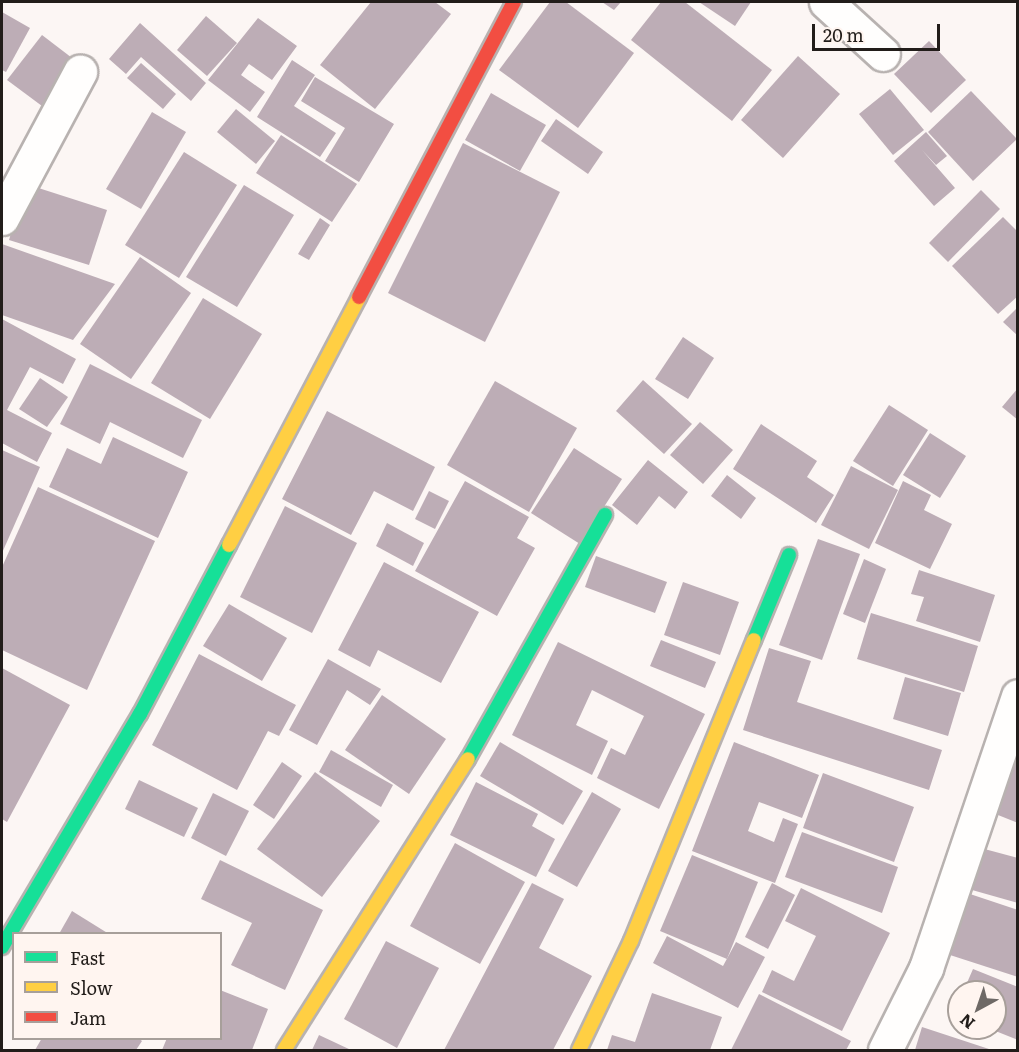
<!DOCTYPE html>
<style>
body{margin:0}
#map{position:relative;width:1019px;height:1052px;overflow:hidden;background:#fcf6f4;font-family:Literata,serif}
div>[style]{position:absolute}
.building>*{inset:0;background:#bdadb6}
.roads{filter:drop-shadow(2px 0 #b8b2b0) drop-shadow(-2px 0 #b8b2b0) drop-shadow(0 2px #b8b2b0) drop-shadow(0 -2px #b8b2b0)}
.street>*{height:33px;margin:-16.5px;padding:0 16.5px;transform-origin:16.5px;border-radius:16.5px;background:#fffefd}
.fast>*{height:14px;margin:-7px;padding:0 7px;transform-origin:7px;border-radius:7px;background:#16e098}
.slow>*{height:14px;margin:-7px;padding:0 7px;transform-origin:7px;border-radius:7px;background:#ffcf43}
.jam>*{height:14px;margin:-7px;padding:0 7px;transform-origin:7px;border-radius:7px;background:#f24e42}
span{translate:-50% -50%;white-space:nowrap;text-align:center;line-height:1.15;-webkit-text-stroke:6px #fff5f0;paint-order:stroke}
.frame{position:absolute;inset:0;border:3px solid #221d1a;pointer-events:none}
.legend{position:absolute;left:12px;top:932px;width:210px;height:108px;box-sizing:border-box;background:#fff5f0;border:2px solid #a79f9a;margin:0;padding:8px 10px;list-style:none;font-size:18px;color:#221d1a}
.legend li{display:flex;align-items:center;gap:12px;height:30px}
.legend b{width:30px;border:2px solid #a79f9a}
.north{position:absolute;left:947px;top:980px;width:60px;height:60px;box-sizing:border-box;background:#fff5f0;border:2px solid #a79f9a;border-radius:50%;rotate:220deg;font-size:16px;font-weight:700;line-height:24px;text-align:center;color:#221d1a}
.north::after{content:'';display:block;margin:auto;width:21px;height:27px;background:#6e6966;clip-path:polygon(50% 0,100% 100%,50% 72%,0 100%)}
.scale{position:absolute;left:812px;top:24px;width:128px;height:27px;box-sizing:border-box;border:3px solid #221d1a;border-top:0;padding-left:8px;font-size:18px;line-height:21px;white-space:nowrap;color:#221d1a;-webkit-text-stroke:4px #fff5f0;paint-order:stroke}
</style>
<div id="map">
<div class="building">
<div style="clip-path:polygon(371px 2px,435px 2px,451px 14px,375px 109px,320px 65px)"></div>
<div style="clip-path:polygon(550px 2px,566px 2px,634px 53px,578px 128px,499px 70px)"></div>
<div style="clip-path:polygon(602px 2px,621px 2px,614px 10px)"></div>
<div style="clip-path:polygon(661px 2px,685px 2px,772px 70px,732px 121px,631px 40px)"></div>
<div style="clip-path:polygon(699px 2px,751px 2px,735px 26px)"></div>
<div style="clip-path:polygon(2px 12px,30px 28px,6px 72px,2px 70px)"></div>
<div style="clip-path:polygon(206px 16px,237px 43px,207px 76px,177px 50px)"></div>
<div style="clip-path:polygon(258px 18px,297px 46px,272px 80px,249px 64px,241px 75px,265px 92px,250px 112px,208px 80px)"></div>
<div style="clip-path:polygon(140px 23px,206px 83px,191px 101px,141px 57px,126px 74px,109px 59px)"></div>
<div style="clip-path:polygon(42px 35px,76px 61px,42px 106px,7px 80px)"></div>
<div style="clip-path:polygon(929px 41px,966px 80px,931px 113px,894px 74px)"></div>
<div style="clip-path:polygon(798px 56px,840px 94px,783px 158px,741px 120px)"></div>
<div style="clip-path:polygon(292px 60px,315px 75px,294px 106px,336px 133px,320px 157px,257px 117px)"></div>
<div style="clip-path:polygon(141px 63px,176px 94px,163px 109px,127px 78px)"></div>
<div style="clip-path:polygon(315px 77px,394px 124px,359px 182px,325px 161px,345px 128px,301px 101px)"></div>
<div style="clip-path:polygon(890px 89px,924px 130px,893px 155px,859px 114px)"></div>
<div style="clip-path:polygon(971px 91px,1017px 139px,973px 181px,928px 132px)"></div>
<div style="clip-path:polygon(491px 93px,546px 125px,520px 171px,465px 140px)"></div>
<div style="clip-path:polygon(236px 109px,275px 141px,256px 164px,217px 132px)"></div>
<div style="clip-path:polygon(152px 112px,186px 132px,141px 209px,106px 189px)"></div>
<div style="clip-path:polygon(556px 119px,603px 152px,588px 174px,541px 141px)"></div>
<div style="clip-path:polygon(926px 132px,947px 156px,936px 165px,922px 150px,955px 188px,934px 206px,894px 161px)"></div>
<div style="clip-path:polygon(281px 135px,357px 184px,332px 222px,256px 173px)"></div>
<div style="clip-path:polygon(463px 143px,560px 192px,485px 342px,388px 293px)"></div>
<div style="clip-path:polygon(184px 152px,237px 185px,179px 278px,125px 245px)"></div>
<div style="clip-path:polygon(26px 184px,107px 210px,89px 265px,9px 240px)"></div>
<div style="clip-path:polygon(244px 185px,294px 215px,237px 307px,186px 277px)"></div>
<div style="clip-path:polygon(981px 190px,1000px 209px,948px 262px,929px 243px)"></div>
<div style="clip-path:polygon(1003px 217px,1018px 232px,1018px 296px,998px 314px,952px 266px)"></div>
<div style="clip-path:polygon(320px 218px,330px 225px,309px 260px,298px 254px)"></div>
<div style="clip-path:polygon(2px 244px,115px 284px,73px 340px,2px 315px)"></div>
<div style="clip-path:polygon(140px 257px,191px 293px,131px 379px,80px 344px)"></div>
<div style="clip-path:polygon(203px 298px,262px 334px,210px 419px,151px 383px)"></div>
<div style="clip-path:polygon(1018px 307px,1018px 336px,1003px 322px)"></div>
<div style="clip-path:polygon(2px 319px,76px 359px,63px 384px,30px 367px,7px 410px,52px 433px,37px 462px,2px 443px)"></div>
<div style="clip-path:polygon(683px 337px,714px 358px,688px 399px,655px 379px)"></div>
<div style="clip-path:polygon(90px 364px,202px 420px,183px 458px,110px 422px,100px 444px,60px 424px)"></div>
<div style="clip-path:polygon(40px 378px,68px 397px,47px 427px,19px 409px)"></div>
<div style="clip-path:polygon(643px 380px,692px 424px,664px 454px,616px 411px)"></div>
<div style="clip-path:polygon(495px 381px,577px 428px,529px 512px,447px 465px)"></div>
<div style="clip-path:polygon(1018px 388px,1018px 420px,1002px 407px)"></div>
<div style="clip-path:polygon(889px 405px,928px 430px,893px 486px,853px 461px)"></div>
<div style="clip-path:polygon(327px 411px,435px 467px,413px 511px,374px 491px,351px 535px,282px 499px)"></div>
<div style="clip-path:polygon(700px 422px,733px 450px,703px 484px,670px 455px)"></div>
<div style="clip-path:polygon(761px 424px,817px 461px,807px 477px,834px 495px,816px 523px,733px 469px)"></div>
<div style="clip-path:polygon(930px 433px,966px 456px,940px 498px,903px 475px)"></div>
<div style="clip-path:polygon(113px 437px,188px 472px,158px 538px,49px 487px,67px 448px,101px 464px)"></div>
<div style="clip-path:polygon(574px 448px,622px 479px,580px 544px,531px 513px)"></div>
<div style="clip-path:polygon(2px 450px,40px 467px,2px 553px)"></div>
<div style="clip-path:polygon(648px 460px,688px 492px,675px 509px,659px 496px,637px 525px,612px 505px)"></div>
<div style="clip-path:polygon(851px 466px,898px 490px,869px 549px,821px 525px)"></div>
<div style="clip-path:polygon(727px 475px,756px 498px,741px 519px,711px 496px)"></div>
<div style="clip-path:polygon(465px 481px,529px 517px,517px 538px,535px 548px,497px 616px,415px 571px)"></div>
<div style="clip-path:polygon(903px 481px,931px 495px,924px 510px,952px 524px,930px 569px,875px 543px)"></div>
<div style="clip-path:polygon(38px 487px,155px 541px,87px 690px,2px 650px,2px 567px)"></div>
<div style="clip-path:polygon(429px 491px,449px 501px,435px 529px,415px 519px)"></div>
<div style="clip-path:polygon(285px 506px,357px 543px,312px 633px,240px 597px)"></div>
<div style="clip-path:polygon(387px 523px,424px 543px,413px 566px,376px 546px)"></div>
<div style="clip-path:polygon(818px 539px,860px 554px,822px 660px,779px 645px)"></div>
<div style="clip-path:polygon(596px 556px,667px 582px,655px 613px,585px 587px)"></div>
<div style="clip-path:polygon(864px 559px,886px 569px,865px 623px,843px 614px)"></div>
<div style="clip-path:polygon(384px 562px,479px 612px,441px 683px,378px 650px,370px 667px,338px 650px)"></div>
<div style="clip-path:polygon(919px 570px,995px 595px,980px 642px,916px 621px,924px 597px,911px 594px)"></div>
<div style="clip-path:polygon(683px 582px,739px 602px,720px 655px,664px 635px)"></div>
<div style="clip-path:polygon(229px 604px,287px 638px,262px 681px,203px 646px)"></div>
<div style="clip-path:polygon(871px 613px,978px 646px,964px 692px,857px 659px)"></div>
<div style="clip-path:polygon(661px 640px,716px 662px,705px 688px,650px 666px)"></div>
<div style="clip-path:polygon(558px 642px,705px 714px,659px 809px,597px 778px,611px 748px,625px 755px,644px 716px,592px 690px,576px 725px,608px 741px,592px 775px,512px 735px)"></div>
<div style="clip-path:polygon(769px 648px,811px 661px,797px 702px,942px 750px,929px 790px,743px 730px)"></div>
<div style="clip-path:polygon(199px 654px,296px 705px,279px 736px,268px 731px,237px 790px,152px 745px)"></div>
<div style="clip-path:polygon(328px 659px,381px 689px,370px 705px,347px 690px,317px 745px,289px 730px)"></div>
<div style="clip-path:polygon(2px 668px,70px 705px,7px 822px,2px 819px)"></div>
<div style="clip-path:polygon(905px 677px,961px 693px,948px 736px,893px 719px)"></div>
<div style="clip-path:polygon(382px 695px,446px 739px,409px 794px,345px 750px)"></div>
<div style="clip-path:polygon(500px 742px,583px 791px,563px 825px,480px 776px)"></div>
<div style="clip-path:polygon(734px 742px,819px 775px,802px 818px,759px 802px,748px 831px,774px 842px,783px 818px,798px 824px,775px 883px,692px 851px)"></div>
<div style="clip-path:polygon(331px 750px,393px 785px,381px 807px,319px 772px)"></div>
<div style="clip-path:polygon(1018px 754px,1018px 823px,993px 813px)"></div>
<div style="clip-path:polygon(282px 762px,302px 776px,274px 819px,253px 805px)"></div>
<div style="clip-path:polygon(315px 772px,380px 821px,322px 897px,257px 849px)"></div>
<div style="clip-path:polygon(823px 773px,914px 807px,894px 862px,803px 828px)"></div>
<div style="clip-path:polygon(139px 780px,198px 808px,184px 837px,125px 809px)"></div>
<div style="clip-path:polygon(476px 782px,538px 814px,532px 826px,555px 839px,536px 877px,450px 835px)"></div>
<div style="clip-path:polygon(592px 792px,621px 809px,577px 887px,548px 871px)"></div>
<div style="clip-path:polygon(213px 793px,249px 811px,226px 856px,191px 838px)"></div>
<div style="clip-path:polygon(802px 832px,898px 867px,882px 913px,785px 877px)"></div>
<div style="clip-path:polygon(455px 843px,525px 882px,480px 964px,410px 926px)"></div>
<div style="clip-path:polygon(977px 847px,1018px 858px,1018px 903px,965px 888px)"></div>
<div style="clip-path:polygon(692px 855px,758px 882px,727px 959px,660px 931px)"></div>
<div style="clip-path:polygon(220px 860px,323px 910px,285px 990px,231px 965px,252px 923px,201px 899px)"></div>
<div style="clip-path:polygon(532px 883px,564px 899px,539px 948px,592px 976px,553px 1050px,444px 1050px)"></div>
<div style="clip-path:polygon(772px 883px,795px 895px,768px 949px,745px 937px)"></div>
<div style="clip-path:polygon(801px 888px,890px 933px,842px 1031px,762px 992px,772px 970px,794px 981px,816px 936px,785px 921px)"></div>
<div style="clip-path:polygon(970px 894px,1018px 910px,1018px 977px,950px 955px)"></div>
<div style="clip-path:polygon(72px 911px,109px 934px,59px 934px)"></div>
<div style="clip-path:polygon(667px 936px,723px 966px,736px 942px,765px 957px,738px 1008px,653px 963px)"></div>
<div style="clip-path:polygon(386px 941px,439px 968px,397px 1048px,344px 1019px)"></div>
<div style="clip-path:polygon(973px 969px,1018px 987px,1018px 1040px,988px 1028px,995px 1028px,995px 992px,963px 992px)"></div>
<div style="clip-path:polygon(220px 990px,268px 1009px,252px 1050px,162px 1050px,167px 1038px,220px 1038px)"></div>
<div style="clip-path:polygon(652px 993px,722px 1017px,710px 1050px,607px 1050px,612px 1035px,635px 1042px)"></div>
<div style="clip-path:polygon(759px 994px,851px 1041px,846px 1050px,731px 1050px)"></div>
<div style="clip-path:polygon(922px 1027px,992px 1050px,915px 1050px)"></div>
<div style="clip-path:polygon(319px 1035px,351px 1050px,312px 1050px)"></div>
<div style="clip-path:polygon(42px 1038px,138px 1038px,142px 1041px,136px 1050px,35px 1050px)"></div>
</div>
<div class="roads">
<div class="street">
<div style="left:826px;top:2px;width:77px;rotate:42.4deg"></div>
<div style="left:2px;top:218px;width:166px;rotate:-61.9deg"></div>
<div style="left:885px;top:1050px;width:92px;rotate:-63.4deg"></div>
<div style="left:926px;top:968px;width:287px;rotate:-71.3deg"></div>
</div>
<div class="fast">
<div style="left:754px;top:640px;width:92px;rotate:-67.6deg"></div>
<div style="left:468px;top:759px;width:280px;rotate:-60.7deg"></div>
<div style="left:2px;top:947px;width:271px;rotate:-59.4deg"></div>
<div style="left:140px;top:714px;width:191px;rotate:-62.2deg"></div>
</div>
<div class="slow">
<div style="left:229px;top:545px;width:280px;rotate:-62.3deg"></div>
<div style="left:284px;top:1050px;width:344px;rotate:-57.7deg"></div>
<div style="left:579px;top:1050px;width:121px;rotate:-64.5deg"></div>
<div style="left:631px;top:941px;width:325px;rotate:-67.8deg"></div>
</div>
<div class="jam">
<div style="left:359px;top:297px;width:333px;rotate:-62.3deg"></div>
</div>
</div>
<div class="frame"></div>
<ul class="legend">
<li><b style="height:8px;background:#16e098"></b>Fast</li>
<li><b style="height:8px;background:#ffcf43"></b>Slow</li>
<li><b style="height:8px;background:#f24e42"></b>Jam</li>
</ul>
<div class="north">N</div>
<div class="scale">20 m</div>
</div>
